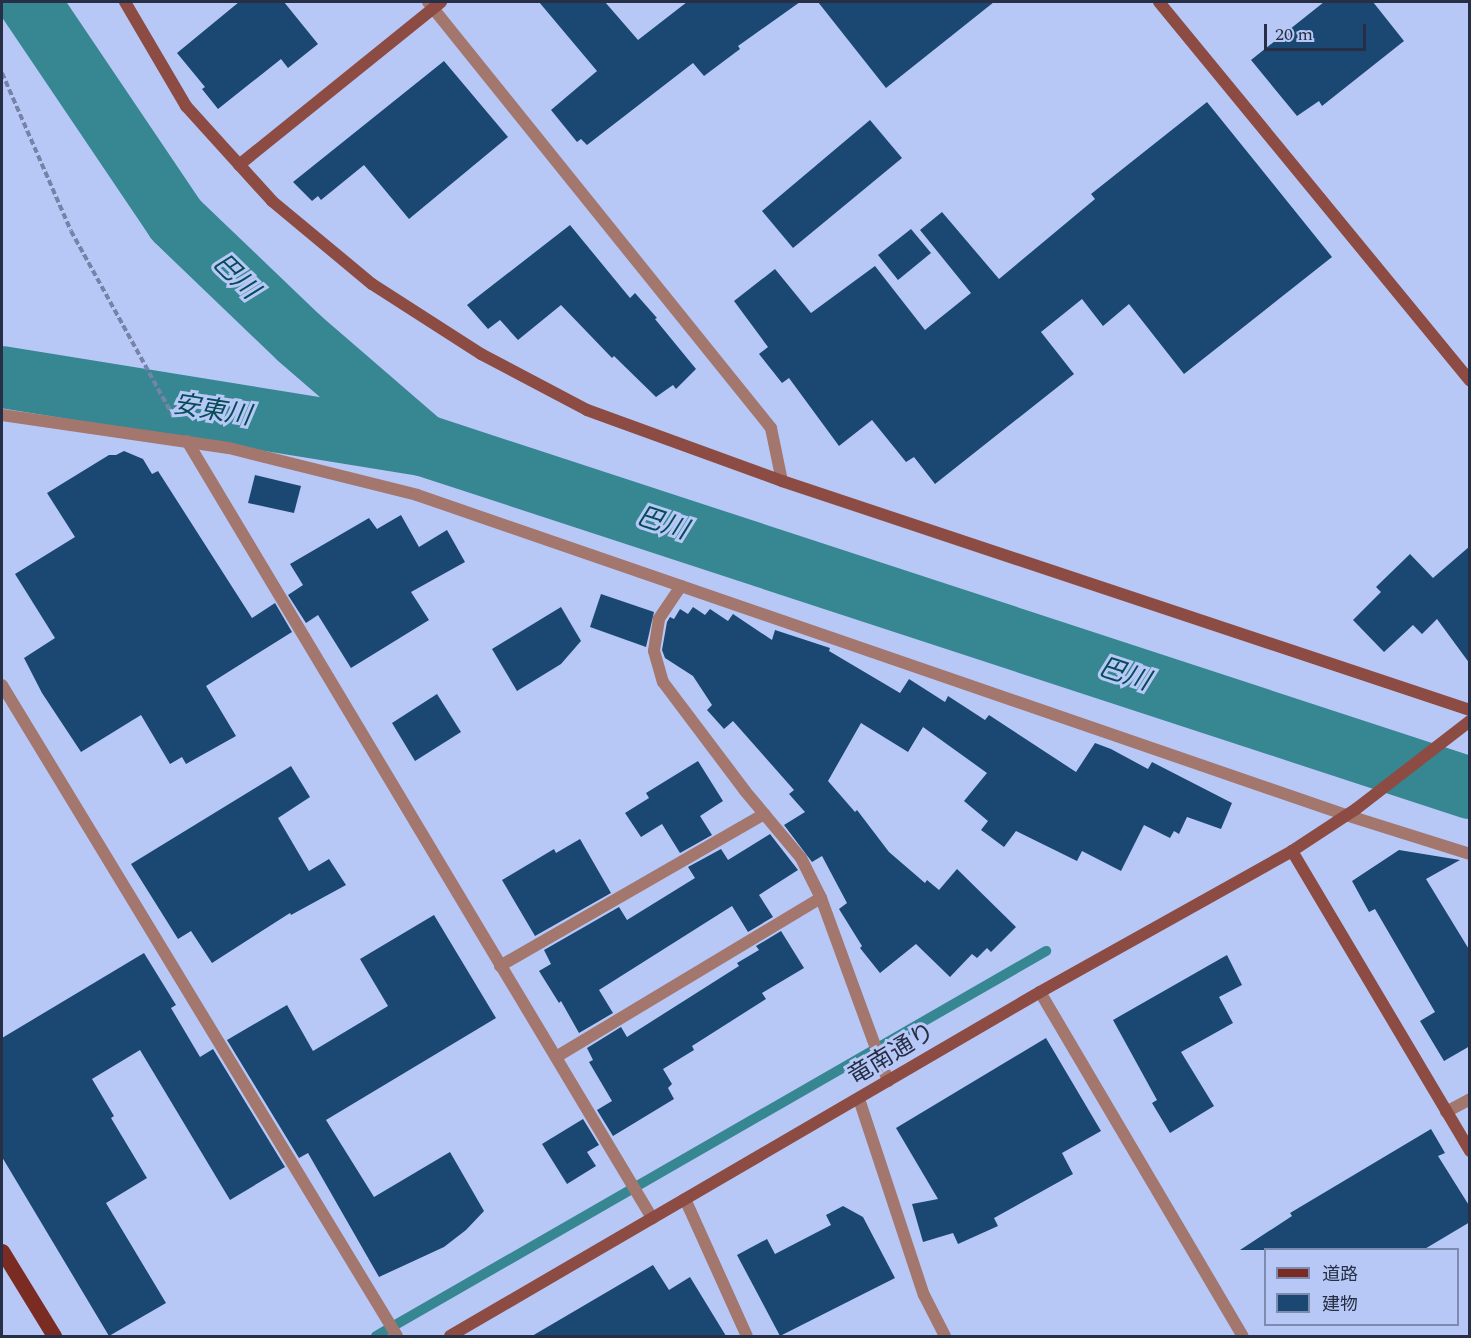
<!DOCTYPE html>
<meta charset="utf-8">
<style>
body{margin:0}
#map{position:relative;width:1471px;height:1338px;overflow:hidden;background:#b7c8f7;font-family:Spectral,"Noto Sans JP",serif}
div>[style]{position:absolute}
.stream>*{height:10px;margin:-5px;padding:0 5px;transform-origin:5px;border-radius:5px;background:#378793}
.river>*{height:62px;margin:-31px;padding:0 31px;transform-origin:31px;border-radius:31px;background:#378793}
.building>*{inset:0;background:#1b4872}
.path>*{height:4px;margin-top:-2px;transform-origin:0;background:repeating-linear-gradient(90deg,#7683a8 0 6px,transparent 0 9px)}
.street>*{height:12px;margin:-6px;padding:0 6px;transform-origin:6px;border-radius:6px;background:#a3766e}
.secondary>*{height:12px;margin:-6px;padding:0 6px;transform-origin:6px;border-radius:6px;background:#8c4c43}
.primary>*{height:15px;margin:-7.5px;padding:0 7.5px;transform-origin:7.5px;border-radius:7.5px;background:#7a2c23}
span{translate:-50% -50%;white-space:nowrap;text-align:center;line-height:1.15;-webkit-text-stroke:6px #b7c8f7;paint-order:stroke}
.street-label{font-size:24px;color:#272f46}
.water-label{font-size:26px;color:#054c56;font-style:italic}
.frame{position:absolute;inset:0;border:3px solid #272f46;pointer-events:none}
.legend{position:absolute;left:1264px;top:1248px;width:195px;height:78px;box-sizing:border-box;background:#b7c8f7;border:2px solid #7d8bb0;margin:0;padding:8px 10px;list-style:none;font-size:18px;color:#272f46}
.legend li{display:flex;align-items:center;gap:12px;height:30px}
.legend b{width:30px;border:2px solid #7d8bb0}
.scale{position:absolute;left:1264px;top:24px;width:102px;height:27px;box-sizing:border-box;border:3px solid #272f46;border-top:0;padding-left:8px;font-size:18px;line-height:21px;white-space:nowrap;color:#272f46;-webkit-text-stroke:4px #b7c8f7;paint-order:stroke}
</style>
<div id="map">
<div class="stream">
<div style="left:376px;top:1336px;width:773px;rotate:-29.88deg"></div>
</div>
<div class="river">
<div style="left:29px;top:2px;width:263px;rotate:56deg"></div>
<div style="left:176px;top:220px;width:170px;rotate:43.8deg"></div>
<div style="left:299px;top:338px;width:164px;rotate:40.8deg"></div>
<div style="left:423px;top:445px;width:1102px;rotate:18.14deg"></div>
<div style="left:2px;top:377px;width:426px;rotate:9.2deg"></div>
</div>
<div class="building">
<div style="clip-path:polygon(239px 2px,284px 2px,318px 44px,288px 68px,281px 59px,218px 109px,202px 89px,205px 87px,177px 53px)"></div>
<div style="clip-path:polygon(539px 2px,605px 2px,638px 40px,687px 2px,800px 2px,738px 46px,740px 49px,704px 76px,693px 63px,587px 145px,581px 139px,577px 142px,551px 110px,597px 71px)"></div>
<div style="clip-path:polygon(818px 2px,994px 2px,886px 88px)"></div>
<div style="clip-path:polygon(1324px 2px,1373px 2px,1404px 41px,1322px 106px,1319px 101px,1297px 116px,1251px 60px)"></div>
<div style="clip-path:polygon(444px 61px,508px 137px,409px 219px,364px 165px,321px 200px,318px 196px,312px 201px,293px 182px)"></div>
<div style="clip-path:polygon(1207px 102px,1332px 257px,1184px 374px,1129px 304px,1103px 326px,1082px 299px,1041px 332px,1074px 374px,935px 484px,914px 457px,906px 462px,872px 420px,839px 446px,789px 378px,782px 383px,759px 354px,768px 347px,734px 301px,775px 269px,811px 313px,875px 266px,925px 330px,971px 293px,920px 230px,942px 212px,999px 279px,1095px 199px,1091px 194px)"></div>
<div style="clip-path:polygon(870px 120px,902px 158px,793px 248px,762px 211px)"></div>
<div style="clip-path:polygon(570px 225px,630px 298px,635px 293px,657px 318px,655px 319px,696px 369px,676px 389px,673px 385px,656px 397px,614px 356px,612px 358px,561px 305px,518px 340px,500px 320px,488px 329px,467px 305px)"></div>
<div style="clip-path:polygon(911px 229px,931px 253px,898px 280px,878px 255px)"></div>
<div style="clip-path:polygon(124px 451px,143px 459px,152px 474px,158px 471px,252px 618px,275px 603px,292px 632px,206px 686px,236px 736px,186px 764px,182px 757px,170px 764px,141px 715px,81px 752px,42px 693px,24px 658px,55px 638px,15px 574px,75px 537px,47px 493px,109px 455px,116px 455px)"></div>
<div style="clip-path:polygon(255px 475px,301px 486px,294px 513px,248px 503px)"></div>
<div style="clip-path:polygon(401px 515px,419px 547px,447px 530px,465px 562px,411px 592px,429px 620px,351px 668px,318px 615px,306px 623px,288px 595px,303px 585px,290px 564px,369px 518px,377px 529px)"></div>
<div style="clip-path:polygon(1470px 546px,1470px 664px,1437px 619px,1422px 634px,1413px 625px,1384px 652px,1353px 620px,1381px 592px,1376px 587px,1410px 554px,1433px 578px)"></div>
<div style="clip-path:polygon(601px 594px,654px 612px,646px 647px,590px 627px)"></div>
<div style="clip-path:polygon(561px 607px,581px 641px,561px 664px,517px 691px,492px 649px)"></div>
<div style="clip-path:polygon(693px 607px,705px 615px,710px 609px,728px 621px,733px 614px,772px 640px,775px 630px,830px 648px,829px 651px,900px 693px,909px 679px,945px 702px,948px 696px,985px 720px,989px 715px,1076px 772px,1095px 743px,1111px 749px,1148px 769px,1152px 762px,1232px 803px,1221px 829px,1187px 817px,1179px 834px,1174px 831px,1170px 838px,1144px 825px,1121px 871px,1082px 851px,1077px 861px,1016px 831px,1004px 847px,981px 830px,988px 821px,964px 801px,987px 773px,923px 727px,908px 752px,861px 723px,828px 781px,855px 812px,857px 810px,889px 852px,925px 883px,927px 880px,939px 890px,957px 869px,1016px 927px,991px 952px,987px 948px,977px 958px,972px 954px,950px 977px,916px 944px,880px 973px,860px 948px,862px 946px,839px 909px,847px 903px,822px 856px,812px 862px,784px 825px,805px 812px,789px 794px,794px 790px,733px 721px,724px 729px,707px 710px,712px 705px,693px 676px,665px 658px,662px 650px,667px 622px,670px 617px,674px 619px,680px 609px,688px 614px)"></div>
<div style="clip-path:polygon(437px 694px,461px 732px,415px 761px,392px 723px)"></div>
<div style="clip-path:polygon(698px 761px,723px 801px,700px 816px,712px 835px,680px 853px,662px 824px,641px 837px,625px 813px,649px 798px,646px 793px)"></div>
<div style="clip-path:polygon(291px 766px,310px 797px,278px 818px,309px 871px,329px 859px,346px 885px,291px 915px,290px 913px,212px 963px,191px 931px,178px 939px,131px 864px)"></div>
<div style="clip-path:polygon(770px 834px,798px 870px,759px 895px,773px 917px,748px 932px,732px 906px,599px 990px,613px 1013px,579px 1033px,561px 1001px,559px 1003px,539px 971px,551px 964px,544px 950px,619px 907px,627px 920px,695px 878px,688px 867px,721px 849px,728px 860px)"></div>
<div style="clip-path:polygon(580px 839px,611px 893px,535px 936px,502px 880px,554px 849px,556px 853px)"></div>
<div style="clip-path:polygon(1399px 850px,1460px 860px,1426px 879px,1470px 951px,1470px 1046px,1444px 1061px,1420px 1021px,1435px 1012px,1375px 909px,1369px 912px,1352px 881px)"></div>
<div style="clip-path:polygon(434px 915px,496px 1018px,326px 1120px,374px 1197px,450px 1152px,484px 1211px,466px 1230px,444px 1247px,379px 1277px,308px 1153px,299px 1158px,227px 1040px,287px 1005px,313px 1051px,388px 1006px,360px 959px)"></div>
<div style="clip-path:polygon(781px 931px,804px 968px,762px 993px,766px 999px,692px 1046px,694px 1050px,663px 1069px,672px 1084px,668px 1088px,674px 1099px,613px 1136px,597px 1110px,612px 1101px,589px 1062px,593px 1060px,587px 1048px,621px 1027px,627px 1037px,739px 966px,737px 963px,759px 950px,756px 946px)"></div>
<div style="clip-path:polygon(144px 953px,176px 1005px,171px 1008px,200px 1057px,213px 1049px,285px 1167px,230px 1200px,140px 1050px,92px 1079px,114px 1116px,111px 1118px,147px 1178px,106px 1203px,166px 1303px,109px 1336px,2px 1157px,2px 1038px)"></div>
<div style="clip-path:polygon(1227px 955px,1242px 985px,1219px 997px,1233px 1023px,1181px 1052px,1214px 1106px,1170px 1133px,1152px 1103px,1157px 1100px,1113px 1020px)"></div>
<div style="clip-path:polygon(1046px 1038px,1101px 1131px,1062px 1153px,1073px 1174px,994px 1218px,998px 1226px,958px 1244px,953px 1233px,923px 1242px,912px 1204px,938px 1199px,896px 1128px)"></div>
<div style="clip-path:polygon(583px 1119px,599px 1145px,587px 1152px,596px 1166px,567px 1184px,542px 1144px)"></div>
<div style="clip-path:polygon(1431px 1129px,1445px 1153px,1438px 1156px,1470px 1207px,1470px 1222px,1423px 1250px,1240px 1250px,1292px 1216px,1290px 1213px)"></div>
<div style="clip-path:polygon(843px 1206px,863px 1217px,895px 1278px,780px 1336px,737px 1255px,767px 1239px,775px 1254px,831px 1225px,826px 1215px)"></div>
<div style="clip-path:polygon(653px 1265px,669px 1290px,690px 1277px,726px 1336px,532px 1336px)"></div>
</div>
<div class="path">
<div style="left:2px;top:73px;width:172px;rotate:66.4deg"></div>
<div style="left:71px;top:231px;width:211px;rotate:61.1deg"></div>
</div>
<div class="street">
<div style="left:428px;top:2px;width:547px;rotate:51.16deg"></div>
<div style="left:771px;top:428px;width:54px;rotate:78.3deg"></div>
<div style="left:2px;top:415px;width:229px;rotate:8.3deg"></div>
<div style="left:229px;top:448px;width:194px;rotate:14deg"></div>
<div style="left:417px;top:495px;width:983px;rotate:19.01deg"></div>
<div style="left:1346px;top:815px;width:130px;rotate:17.5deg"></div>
<div style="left:187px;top:441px;width:906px;rotate:59.1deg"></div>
<div style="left:681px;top:586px;width:40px;rotate:124deg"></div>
<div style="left:659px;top:619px;width:32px;rotate:99deg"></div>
<div style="left:654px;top:651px;width:32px;rotate:74deg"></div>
<div style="left:663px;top:682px;width:136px;rotate:53deg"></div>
<div style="left:745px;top:791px;width:87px;rotate:50.1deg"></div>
<div style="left:801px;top:858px;width:45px;rotate:63.4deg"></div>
<div style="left:821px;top:898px;width:195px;rotate:69.9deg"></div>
<div style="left:2px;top:685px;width:761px;rotate:58.75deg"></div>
<div style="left:500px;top:966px;width:305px;rotate:-29.9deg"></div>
<div style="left:1040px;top:992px;width:399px;rotate:59.5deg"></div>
<div style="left:556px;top:1057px;width:309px;rotate:-31deg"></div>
<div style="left:859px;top:1099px;width:206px;rotate:71.7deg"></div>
<div style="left:924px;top:1295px;width:46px;rotate:62.9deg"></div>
<div style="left:1446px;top:1112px;width:27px;rotate:-28deg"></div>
<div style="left:685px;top:1199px;width:150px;rotate:65.7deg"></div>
</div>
<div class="secondary">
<div style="left:125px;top:2px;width:121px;rotate:59.6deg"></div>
<div style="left:186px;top:106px;width:128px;rotate:47.8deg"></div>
<div style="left:272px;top:201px;width:130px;rotate:39.7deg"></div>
<div style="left:372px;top:284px;width:130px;rotate:32.7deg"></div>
<div style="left:481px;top:354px;width:120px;rotate:27.8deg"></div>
<div style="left:587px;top:410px;width:208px;rotate:20deg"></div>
<div style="left:782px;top:481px;width:725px;rotate:18.41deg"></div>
<div style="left:1159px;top:2px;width:490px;rotate:50.6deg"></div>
<div style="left:239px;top:165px;width:260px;rotate:-38.9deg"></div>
<div style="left:1292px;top:851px;width:349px;rotate:59.3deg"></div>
<div style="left:450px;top:1336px;width:683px;rotate:-30.24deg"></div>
<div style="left:1040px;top:992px;width:289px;rotate:-29.2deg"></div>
<div style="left:1292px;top:851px;width:77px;rotate:-33.3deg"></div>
<div style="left:1356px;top:809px;width:144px;rotate:-37.7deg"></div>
</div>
<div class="primary">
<div style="left:2px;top:1251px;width:100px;rotate:58.5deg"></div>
</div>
<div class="street-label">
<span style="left:892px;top:1055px;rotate:-31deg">竜南通り</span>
</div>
<div class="water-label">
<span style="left:235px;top:277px;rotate:44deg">巴川</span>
<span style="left:212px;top:411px;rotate:9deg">安東川</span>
<span style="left:662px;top:524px;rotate:18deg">巴川</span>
<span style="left:1124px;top:675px;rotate:18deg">巴川</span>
</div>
<div class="frame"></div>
<ul class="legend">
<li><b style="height:8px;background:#7a2c23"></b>道路</li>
<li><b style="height:16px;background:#1b4872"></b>建物</li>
</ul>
<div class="scale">20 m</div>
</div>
